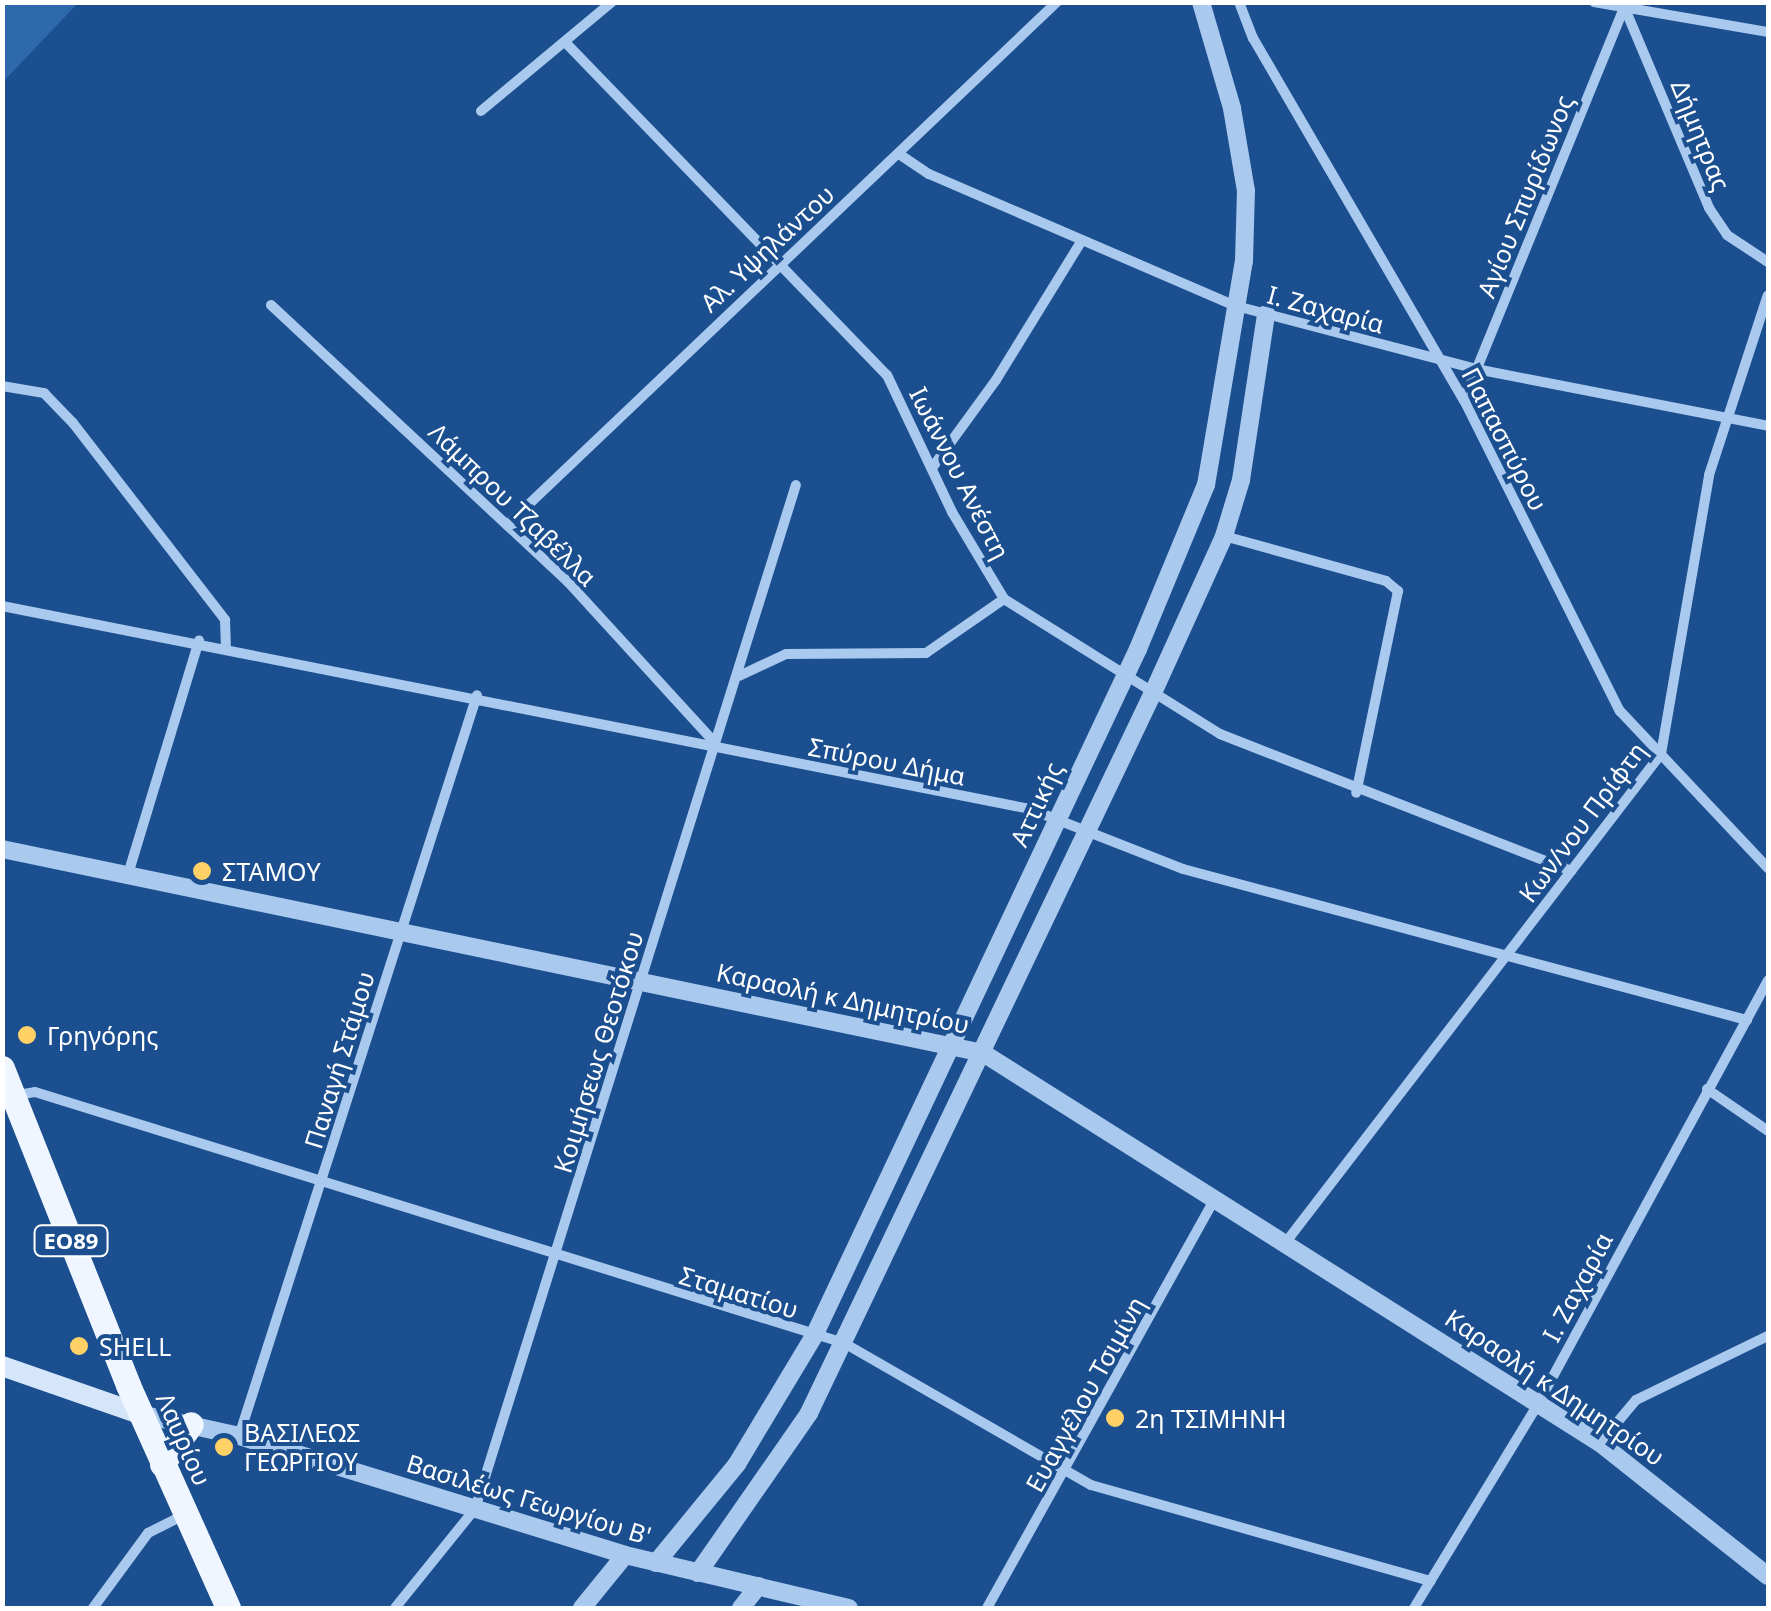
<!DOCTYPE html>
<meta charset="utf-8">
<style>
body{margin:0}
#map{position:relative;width:1771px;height:1611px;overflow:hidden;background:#1b4f8f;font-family:"Noto Sans",sans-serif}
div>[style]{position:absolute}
.green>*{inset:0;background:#2e69ad}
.minor>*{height:10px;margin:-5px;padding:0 5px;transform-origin:5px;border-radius:5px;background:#a9c9ee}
.tertiary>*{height:18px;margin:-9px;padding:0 9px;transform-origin:9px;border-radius:9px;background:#a9c9ee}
.secondary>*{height:20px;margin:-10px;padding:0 10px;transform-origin:10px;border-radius:10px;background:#d6e6fa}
.primary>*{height:25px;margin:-12.5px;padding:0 12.5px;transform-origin:12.5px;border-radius:12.5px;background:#f0f6ff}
.dots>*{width:28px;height:28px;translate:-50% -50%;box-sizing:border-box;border:5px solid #1b4f8f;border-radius:50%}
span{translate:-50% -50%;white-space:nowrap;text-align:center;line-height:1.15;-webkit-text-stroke:8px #1b4f8f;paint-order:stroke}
.shield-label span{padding:2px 8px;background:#1b4f8f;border:2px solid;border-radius:8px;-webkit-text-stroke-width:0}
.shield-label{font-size:22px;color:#fff;font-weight:700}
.street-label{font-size:25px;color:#fff}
.poi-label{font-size:25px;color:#fff}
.left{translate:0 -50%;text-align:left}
.frame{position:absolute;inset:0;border:5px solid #fff;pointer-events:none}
</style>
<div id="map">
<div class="green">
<div style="clip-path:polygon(3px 2px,78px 3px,3px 82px,2px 3px)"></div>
</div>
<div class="minor">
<div style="left:1239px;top:2px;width:39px;rotate:69deg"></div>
<div style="left:1253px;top:38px;width:419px;rotate:59.8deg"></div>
<div style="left:1464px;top:400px;width:348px;rotate:63.4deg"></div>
<div style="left:1620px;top:711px;width:216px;rotate:46.7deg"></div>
<div style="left:1594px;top:2px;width:177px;rotate:9.8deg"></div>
<div style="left:1623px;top:4px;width:221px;rotate:67.1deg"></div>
<div style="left:1709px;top:208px;width:32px;rotate:56deg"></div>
<div style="left:1727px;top:235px;width:49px;rotate:33.4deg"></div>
<div style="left:565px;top:42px;width:463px;rotate:46deg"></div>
<div style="left:887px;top:375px;width:152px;rotate:64.6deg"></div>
<div style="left:952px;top:512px;width:101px;rotate:59.1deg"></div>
<div style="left:1004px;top:599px;width:255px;rotate:32deg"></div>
<div style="left:1220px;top:734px;width:377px;rotate:21.3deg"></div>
<div style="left:481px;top:111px;width:170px;rotate:-39.8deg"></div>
<div style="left:899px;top:154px;width:36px;rotate:34deg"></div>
<div style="left:929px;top:174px;width:334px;rotate:23.3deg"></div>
<div style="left:1236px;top:306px;width:248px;rotate:14.7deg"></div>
<div style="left:1476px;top:369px;width:298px;rotate:11deg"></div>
<div style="left:271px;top:305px;width:406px;rotate:43deg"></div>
<div style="left:568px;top:582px;width:218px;rotate:47.6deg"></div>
<div style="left:2px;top:386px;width:43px;rotate:9.5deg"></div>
<div style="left:44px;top:393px;width:42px;rotate:46deg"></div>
<div style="left:73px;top:423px;width:249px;rotate:52.3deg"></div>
<div style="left:225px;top:620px;width:25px;rotate:88deg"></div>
<div style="left:1464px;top:400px;width:424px;rotate:-67.8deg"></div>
<div style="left:932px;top:468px;width:109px;rotate:-54deg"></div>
<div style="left:996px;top:380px;width:164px;rotate:-58.4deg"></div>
<div style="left:507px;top:525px;width:759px;rotate:-43.56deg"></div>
<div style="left:1224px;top:536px;width:168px;rotate:15.5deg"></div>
<div style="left:1386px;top:581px;width:16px;rotate:40deg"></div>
<div style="left:1398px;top:591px;width:206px;rotate:101.7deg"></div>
<div style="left:2px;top:606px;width:1048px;rotate:11.17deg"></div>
<div style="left:1030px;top:809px;width:164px;rotate:21.4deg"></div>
<div style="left:1183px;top:869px;width:584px;rotate:14.99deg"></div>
<div style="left:739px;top:676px;width:52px;rotate:-25.1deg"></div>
<div style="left:786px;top:654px;width:140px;rotate:-0.4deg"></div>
<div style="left:926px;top:653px;width:95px;rotate:-34.7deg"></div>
<div style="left:129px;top:871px;width:241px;rotate:-73.1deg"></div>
<div style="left:1707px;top:1089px;width:74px;rotate:34.5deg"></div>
<div style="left:17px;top:1095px;width:18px;rotate:-9deg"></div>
<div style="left:35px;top:1092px;width:847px;rotate:17.24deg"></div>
<div style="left:844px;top:1343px;width:285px;rotate:29.9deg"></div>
<div style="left:1091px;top:1485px;width:353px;rotate:15.8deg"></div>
<div style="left:1286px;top:1242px;width:615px;rotate:-52.46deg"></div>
<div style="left:1661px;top:754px;width:283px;rotate:-80.2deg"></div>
<div style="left:1709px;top:475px;width:189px;rotate:-71.9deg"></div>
<div style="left:239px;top:1436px;width:778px;rotate:-72.19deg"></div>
<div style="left:1600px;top:1443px;width:56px;rotate:-50.1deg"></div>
<div style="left:1636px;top:1400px;width:147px;rotate:-25.9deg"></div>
<div style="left:93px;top:1608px;width:93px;rotate:-53.7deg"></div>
<div style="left:148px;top:1533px;width:40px;rotate:-26.6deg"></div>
<div style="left:395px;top:1608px;width:127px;rotate:-51.1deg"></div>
<div style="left:475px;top:1509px;width:1073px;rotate:-72.6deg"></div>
<div style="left:987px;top:1608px;width:468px;rotate:-60.9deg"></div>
<div style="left:1414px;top:1608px;width:239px;rotate:-58.7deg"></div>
<div style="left:1538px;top:1404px;width:482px;rotate:-61.5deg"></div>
</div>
<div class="tertiary">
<div style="left:2px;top:849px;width:1002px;rotate:11.75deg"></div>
<div style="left:983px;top:1053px;width:730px;rotate:32.3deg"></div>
<div style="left:1600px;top:1443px;width:214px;rotate:38.4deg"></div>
<div style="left:140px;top:1414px;width:101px;rotate:12.5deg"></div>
<div style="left:239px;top:1436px;width:404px;rotate:17.1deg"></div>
<div style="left:625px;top:1555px;width:230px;rotate:13.3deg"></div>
<div style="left:656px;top:1563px;width:128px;rotate:-50.7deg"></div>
<div style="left:737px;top:1464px;width:149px;rotate:-59deg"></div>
<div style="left:814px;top:1336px;width:760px;rotate:-64.75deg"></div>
<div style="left:1138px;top:649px;width:178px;rotate:-67.5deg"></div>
<div style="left:1206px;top:485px;width:227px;rotate:-80.4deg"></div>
<div style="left:1244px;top:261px;width:70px;rotate:-88.4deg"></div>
<div style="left:1246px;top:191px;width:84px;rotate:-99.6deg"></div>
<div style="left:1232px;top:108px;width:110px;rotate:-106.3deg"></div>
<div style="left:698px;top:1573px;width:195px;rotate:-55.2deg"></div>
<div style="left:809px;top:1413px;width:796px;rotate:-64.47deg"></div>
<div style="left:1152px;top:695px;width:175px;rotate:-65.6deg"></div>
<div style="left:1224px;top:536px;width:59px;rotate:-73.1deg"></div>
<div style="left:1241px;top:480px;width:168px;rotate:-81.4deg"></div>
<div style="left:582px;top:1608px;width:68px;rotate:-50.9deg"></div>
<div style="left:741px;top:1608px;width:28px;rotate:-52deg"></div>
</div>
<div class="secondary">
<div style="left:2px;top:1366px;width:146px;rotate:19.2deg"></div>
</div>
<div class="primary">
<div style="left:2px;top:1068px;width:341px;rotate:68.3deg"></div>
<div style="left:128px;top:1385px;width:244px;rotate:65.8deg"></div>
<div style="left:162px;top:1464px;width:49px;rotate:-54.1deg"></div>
</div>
<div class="dots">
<div style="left:202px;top:871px;background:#ffd166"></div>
<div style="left:27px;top:1035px;background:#ffd166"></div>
<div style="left:79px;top:1346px;background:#ffd166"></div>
<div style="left:1115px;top:1418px;background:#ffd166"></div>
<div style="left:224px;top:1447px;background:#ffd166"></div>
</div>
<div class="shield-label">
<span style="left:71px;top:1241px">ΕΟ89</span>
</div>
<div class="street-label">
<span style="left:1701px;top:135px;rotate:68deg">Δήμητρας</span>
<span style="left:1525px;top:196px;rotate:-68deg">Αγίου Σπυρίδωνος</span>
<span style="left:767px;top:248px;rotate:-43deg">Αλ. Υψηλάντου</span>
<span style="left:1326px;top:309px;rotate:15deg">Ι. Ζαχαρία</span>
<span style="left:1505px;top:439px;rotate:63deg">Παπασπύρου</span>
<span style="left:960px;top:473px;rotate:63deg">Ιωάννου Ανέστη</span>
<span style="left:513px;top:504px;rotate:44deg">Λάμπρου Τζαβέλλα</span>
<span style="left:887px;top:761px;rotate:11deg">Σπύρου Δήμα</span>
<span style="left:1036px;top:804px;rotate:-65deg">Αττικής</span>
<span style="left:1582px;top:822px;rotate:-53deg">Κων/νου Πρίφτη</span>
<span style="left:843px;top:998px;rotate:12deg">Καραολή κ Δημητρίου</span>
<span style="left:598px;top:1052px;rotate:-73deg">Κοιμήσεως Θεοτόκου</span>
<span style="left:339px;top:1060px;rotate:-73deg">Παναγή Στάμου</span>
<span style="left:1577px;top:1287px;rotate:-62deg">Ι. Ζαχαρία</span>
<span style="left:739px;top:1292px;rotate:17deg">Σταματίου</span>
<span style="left:1555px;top:1387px;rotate:34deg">Καραολή κ Δημητρίου</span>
<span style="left:1085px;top:1394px;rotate:-61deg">Ευαγγέλου Τσιμίνη</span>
<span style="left:184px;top:1439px;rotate:66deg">Λαυρίου</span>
<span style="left:529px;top:1499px;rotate:17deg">Βασιλέως Γεωργίου Β'</span>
</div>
<div class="poi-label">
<span class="left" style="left:222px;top:871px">ΣΤΑΜΟΥ</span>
<span class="left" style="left:47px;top:1035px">Γρηγόρης</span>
<span class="left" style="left:99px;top:1346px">SHELL</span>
<span class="left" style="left:1135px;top:1418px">2η ΤΣΙΜΗΝΗ</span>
<span class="left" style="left:244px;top:1447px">ΒΑΣΙΛΕΩΣ<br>ΓΕΩΡΓΙΟΥ</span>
</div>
<div class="frame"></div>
</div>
